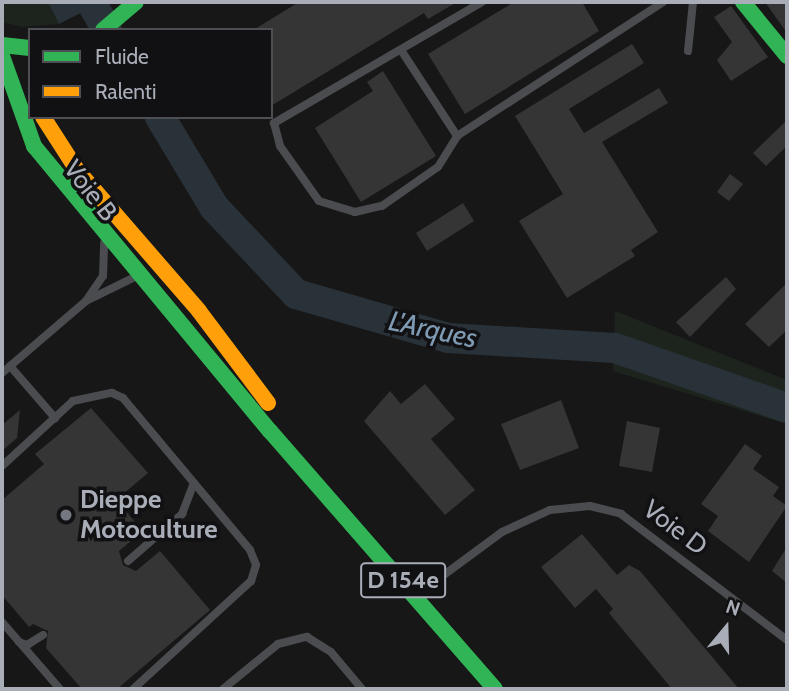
<!DOCTYPE html>
<style>
body{margin:0}
#map{position:relative;width:789px;height:691px;overflow:hidden;background:#171717;font-family:Cabin,sans-serif}
div>[style]{position:absolute}
.green>*{inset:0;background:#1d241e}
.water>*{inset:0;background:#2a3239}
.river>*{height:30px;margin:-15px;padding:0 15px;transform-origin:15px;border-radius:15px;background:#2a3239}
.building>*{inset:0;background:#353536}
.lane>*{height:8px;margin:-4px;padding:0 4px;transform-origin:4px;border-radius:4px;background:#4b4c50}
.fast>*{height:16px;margin:-8px;padding:0 8px;transform-origin:8px;border-radius:8px;background:#30b455}
.slow>*{height:16px;margin:-8px;padding:0 8px;transform-origin:8px;border-radius:8px;background:#ff9f0a}
.dots>*{width:19px;height:19px;translate:-50% -50%;box-sizing:border-box;border:4px solid #111113;border-radius:50%}
span{translate:-50% -50%;white-space:nowrap;text-align:center;line-height:1.15;-webkit-text-stroke:7px #111113;paint-order:stroke}
.shield-label span{padding:2px 5px;background:#111113;border:2px solid;border-radius:5px;-webkit-text-stroke-width:0}
.shield-label{font-size:24px;color:#a8adb8;font-weight:700}
.street-label{font-size:26px;color:#a8adb8}
.poi-label{font-size:26px;color:#a8adb8;font-weight:700}
.left{translate:0 -50%;text-align:left}
.water-label{font-size:28px;color:#7f9bb3;font-style:italic}
.frame{position:absolute;inset:0;border:4px solid #a8adb8;pointer-events:none}
.legend{position:absolute;left:28px;top:28px;width:245px;height:91px;box-sizing:border-box;background:#111113;border:2px solid #4d4f55;margin:0;padding:9px 12px;list-style:none;font-size:21px;color:#a8adb8}
.legend li{display:flex;align-items:center;gap:14px;height:35px}
.legend b{width:35px;border:2px solid #4d4f55}
.north{position:absolute;left:691px;top:593px;width:70px;height:70px;-webkit-text-stroke:5px #111113;paint-order:stroke;rotate:19deg;font-size:19px;font-weight:700;line-height:28px;text-align:center;color:#a8adb8}
.north::after{content:'';display:block;margin:auto;width:24px;height:32px;background:#a8adb8;clip-path:polygon(50% 0,100% 100%,50% 72%,0 100%)}
</style>
<div id="map">
<div class="green">
<div style="clip-path:polygon(2px 2px,48px 2px,59px 24px,22px 27px,2px 22px)"></div>
<div style="clip-path:polygon(615px 311px,787px 380px,787px 424px,613px 371px)"></div>
</div>
<div class="water">
<div style="clip-path:polygon(48px 2px,102px 2px,59px 24px)"></div>
</div>
<div class="river">
<div style="left:91px;top:2px;width:32px;rotate:60deg"></div>
<div style="left:160px;top:117px;width:105px;rotate:59deg"></div>
<div style="left:214px;top:207px;width:120px;rotate:46.7deg"></div>
<div style="left:296px;top:294px;width:158px;rotate:16.1deg"></div>
<div style="left:448px;top:338px;width:167px;rotate:3.4deg"></div>
<div style="left:615px;top:348px;width:182px;rotate:19.2deg"></div>
</div>
<div class="building">
<div style="clip-path:polygon(299px 2px,457px 2px,428px 19px,424px 13px,271px 106px,271px 30px,253px 30px)"></div>
<div style="clip-path:polygon(514px 2px,582px 2px,599px 31px,465px 114px,428px 54px)"></div>
<div style="clip-path:polygon(765px 2px,787px 2px,787px 33px)"></div>
<div style="clip-path:polygon(731px 6px,768px 57px,731px 81px,717px 60px,732px 42px,714px 17px)"></div>
<div style="clip-path:polygon(632px 44px,644px 63px,569px 109px,584px 133px,659px 88px,668px 103px,602px 142px,658px 232px,631px 250px,635px 256px,567px 298px,519px 221px,563px 194px,515px 116px)"></div>
<div style="clip-path:polygon(383px 71px,436px 156px,361px 202px,315px 128px,373px 91px,367px 82px)"></div>
<div style="clip-path:polygon(787px 120px,787px 146px,766px 166px,753px 153px)"></div>
<div style="clip-path:polygon(730px 174px,743px 184px,729px 201px,717px 192px)"></div>
<div style="clip-path:polygon(463px 203px,474px 221px,427px 251px,416px 233px)"></div>
<div style="clip-path:polygon(726px 277px,736px 289px,690px 337px,676px 322px)"></div>
<div style="clip-path:polygon(787px 283px,787px 330px,769px 347px,745px 324px)"></div>
<div style="clip-path:polygon(425px 384px,455px 419px,431px 439px,475px 490px,445px 515px,364px 421px,390px 391px,401px 404px)"></div>
<div style="clip-path:polygon(561px 400px,579px 448px,520px 470px,501px 424px)"></div>
<div style="clip-path:polygon(91px 408px,148px 473px,116px 500px,143px 531px,119px 551px,123px 565px,136px 571px,160px 551px,210px 610px,117px 689px,82px 689px,46px 648px,48px 631px,33px 624px,29px 627px,2px 595px,2px 500px,44px 464px,35px 454px)"></div>
<div style="clip-path:polygon(20px 410px,17px 438px,2px 451px,2px 425px)"></div>
<div style="clip-path:polygon(627px 421px,660px 428px,652px 472px,619px 466px)"></div>
<div style="clip-path:polygon(745px 444px,762px 456px,753px 469px,779px 487px,773px 496px,787px 506px,749px 562px,708px 531px,718px 516px,701px 504px)"></div>
<div style="clip-path:polygon(582px 534px,617px 575px,629px 565px,640px 571px,739px 689px,672px 689px,609px 613px,613px 609px,596px 589px,575px 608px,541px 567px)"></div>
<div style="clip-path:polygon(787px 547px,787px 583px,772px 571px)"></div>
</div>
<div class="lane">
<div style="left:482px;top:2px;width:241px;rotate:149.8deg"></div>
<div style="left:274px;top:123px;width:24px;rotate:75deg"></div>
<div style="left:280px;top:146px;width:67px;rotate:54.7deg"></div>
<div style="left:319px;top:201px;width:38px;rotate:17deg"></div>
<div style="left:355px;top:212px;width:28px;rotate:-13deg"></div>
<div style="left:382px;top:206px;width:68px;rotate:-34.9deg"></div>
<div style="left:438px;top:167px;width:36px;rotate:-58deg"></div>
<div style="left:457px;top:136px;width:246px;rotate:-33deg"></div>
<div style="left:401px;top:50px;width:103px;rotate:56.9deg"></div>
<div style="left:688px;top:51px;width:49px;rotate:-84.2deg"></div>
<div style="left:86px;top:301px;width:30px;rotate:-56deg"></div>
<div style="left:103px;top:276px;width:33px;rotate:-88deg"></div>
<div style="left:10px;top:366px;width:69px;rotate:49.1deg"></div>
<div style="left:2px;top:373px;width:111px;rotate:-40.6deg"></div>
<div style="left:86px;top:301px;width:57px;rotate:-26.1deg"></div>
<div style="left:2px;top:466px;width:96px;rotate:-42.5deg"></div>
<div style="left:73px;top:401px;width:40px;rotate:-12deg"></div>
<div style="left:112px;top:393px;width:12px;rotate:24deg"></div>
<div style="left:123px;top:398px;width:198px;rotate:50.1deg"></div>
<div style="left:250px;top:550px;width:16px;rotate:68deg"></div>
<div style="left:256px;top:565px;width:17px;rotate:107deg"></div>
<div style="left:251px;top:581px;width:160px;rotate:137.5deg"></div>
<div style="left:128px;top:561px;width:72px;rotate:-41deg"></div>
<div style="left:182px;top:514px;width:33px;rotate:-69deg"></div>
<div style="left:418px;top:594px;width:104px;rotate:-36.4deg"></div>
<div style="left:502px;top:532px;width:53px;rotate:-24.6deg"></div>
<div style="left:550px;top:510px;width:40px;rotate:-5.7deg"></div>
<div style="left:590px;top:506px;width:32px;rotate:14deg"></div>
<div style="left:621px;top:514px;width:208px;rotate:37.2deg"></div>
<div style="left:2px;top:622px;width:89px;rotate:49.1deg"></div>
<div style="left:19px;top:642px;width:9px;rotate:21deg"></div>
<div style="left:27px;top:645px;width:19px;rotate:-32deg"></div>
<div style="left:223px;top:689px;width:71px;rotate:-39.3deg"></div>
<div style="left:278px;top:644px;width:30px;rotate:-14deg"></div>
<div style="left:307px;top:637px;width:28px;rotate:32deg"></div>
<div style="left:331px;top:652px;width:48px;rotate:50deg"></div>
</div>
<div class="fast">
<div style="left:743px;top:2px;width:70px;rotate:50.8deg"></div>
<div style="left:103px;top:30px;width:43px;rotate:-40.3deg"></div>
<div style="left:2px;top:45px;width:28px;rotate:6deg"></div>
<div style="left:2px;top:56px;width:96px;rotate:70.4deg"></div>
<div style="left:34px;top:146px;width:370px;rotate:50.4deg"></div>
<div style="left:270px;top:431px;width:342px;rotate:48.9deg"></div>
</div>
<div class="slow">
<div style="left:43px;top:117px;width:63px;rotate:57.3deg"></div>
<div style="left:77px;top:170px;width:186px;rotate:49.1deg"></div>
<div style="left:199px;top:311px;width:115px;rotate:53.1deg"></div>
</div>
<div class="dots">
<div style="left:66px;top:515px;background:#757880"></div>
</div>
<div class="shield-label">
<span style="left:403px;top:580px">D 154e</span>
</div>
<div class="street-label">
<span style="left:90px;top:191px;rotate:52deg">Voie B</span>
<span style="left:675px;top:528px;rotate:37deg">Voie D</span>
</div>
<div class="poi-label">
<span class="left" style="left:80px;top:515px">Dieppe<br>Motoculture</span>
</div>
<div class="water-label">
<span style="left:433px;top:329px;rotate:12deg">L'Arques</span>
</div>
<div class="frame"></div>
<ul class="legend">
<li><b style="height:9px;background:#30b455"></b>Fluide</li>
<li><b style="height:9px;background:#ff9f0a"></b>Ralenti</li>
</ul>
<div class="north">N</div>
</div>
